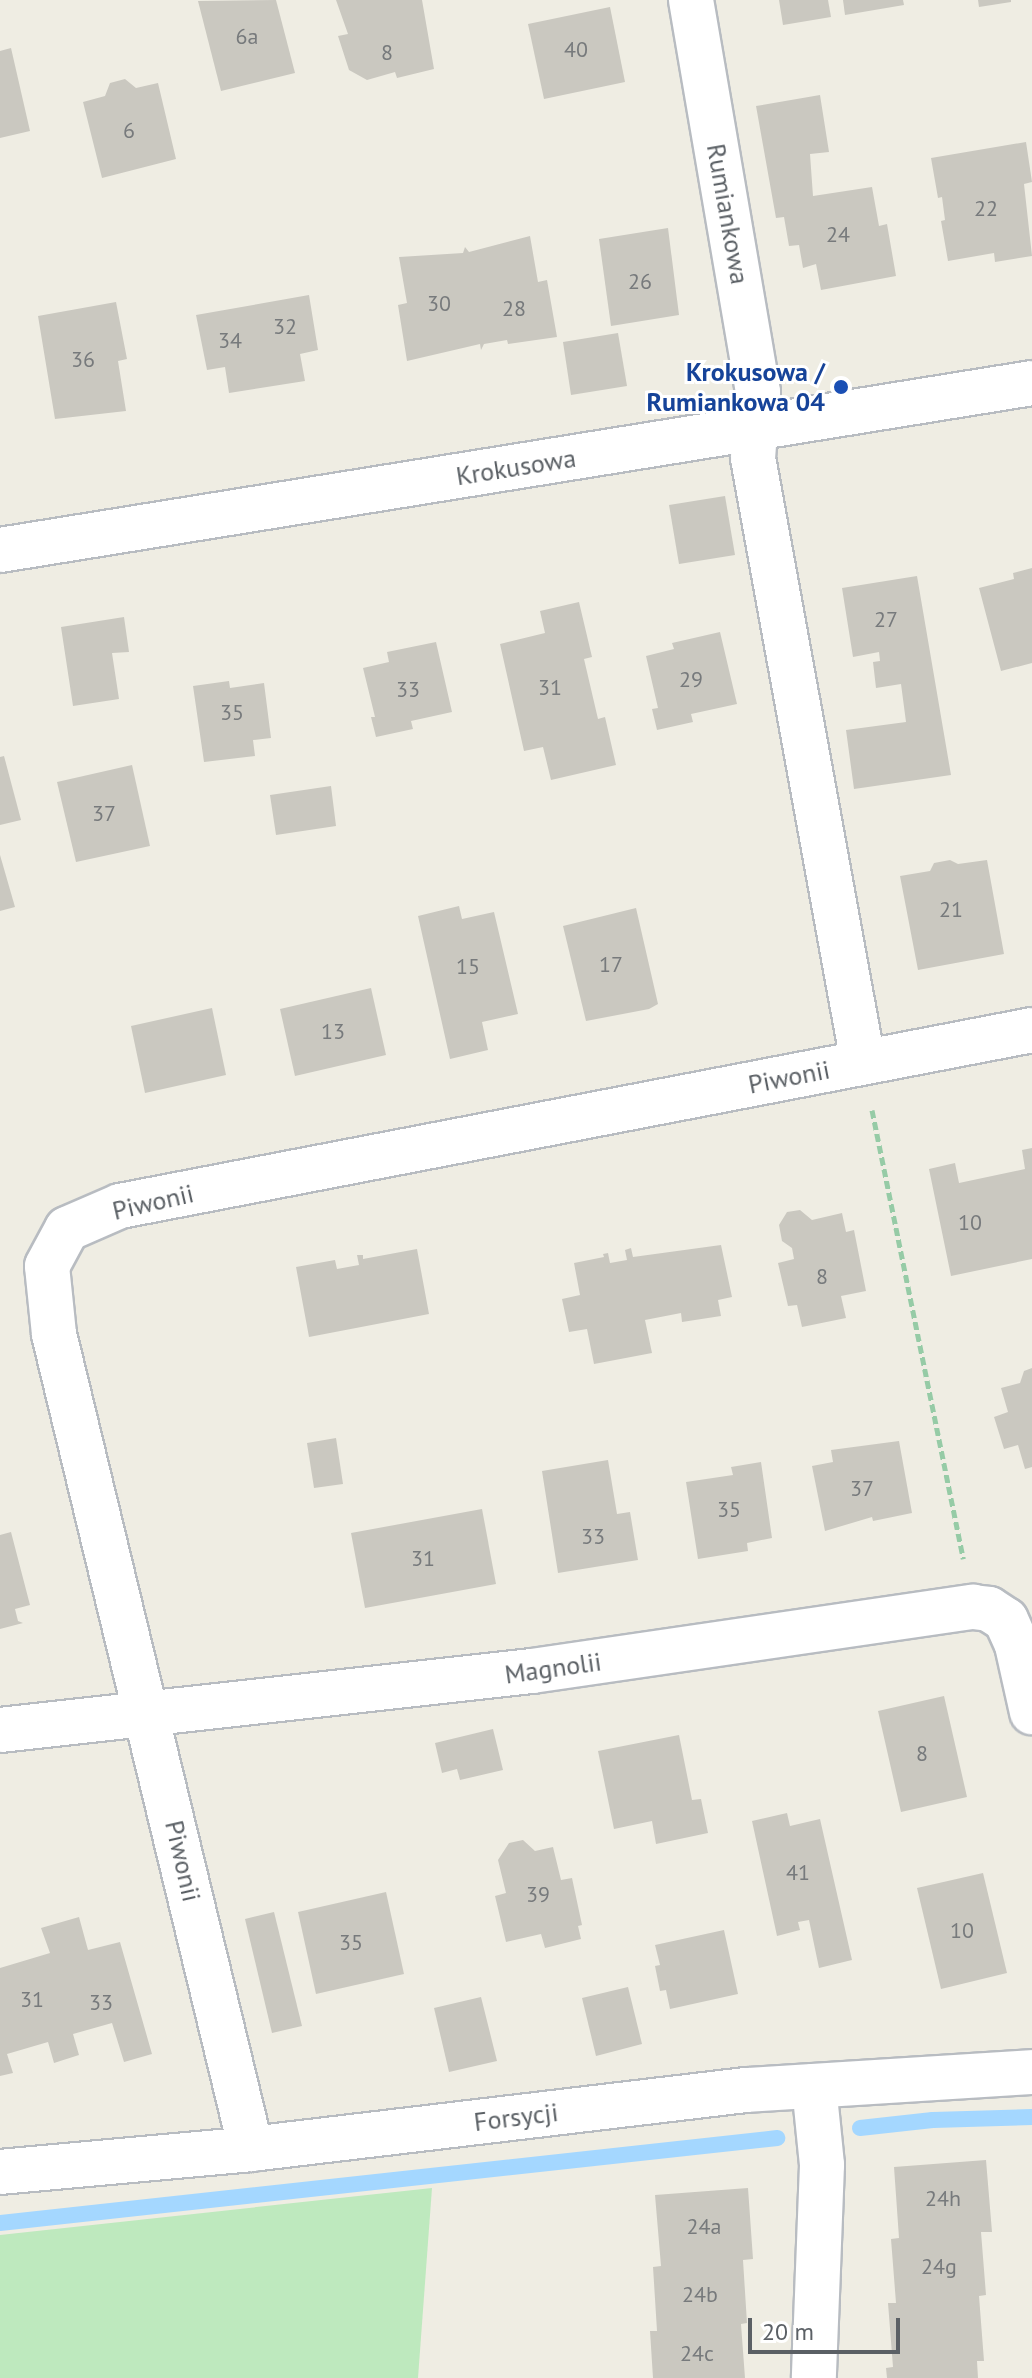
<!DOCTYPE html>
<style>
body{margin:0}
#map{position:relative;width:1032px;height:2378px;overflow:hidden;background:#efede3;font-family:"PT Sans",sans-serif}
div>[style]{position:absolute}
.green>*{inset:0;background:#bee9be}
.stream>*{height:16px;margin:-8px;padding:0 8px;transform-origin:8px;border-radius:8px;background:#a4d7ff}
.building>*{inset:0;background:#cac8c0}
.path>*{height:5px;margin-top:-2.5px;transform-origin:0;background:repeating-linear-gradient(90deg,#96cba6 0 8px,transparent 0 12px)}
.roads{filter:drop-shadow(2px 0 #b8bcc1) drop-shadow(-2px 0 #b8bcc1) drop-shadow(0 2px #b8bcc1) drop-shadow(0 -2px #b8bcc1)}
.minor>*{height:44px;margin:-22px;padding:0 22px;transform-origin:22px;border-radius:22px;background:#fff}
.dots>*{width:22px;height:22px;translate:-50% -50%;box-sizing:border-box;border:4px solid #fff;border-radius:50%}
span{translate:-50% -50%;white-space:nowrap;text-align:center;line-height:1.15;-webkit-text-stroke:6px #fff;paint-order:stroke}
.number-label{font-size:22px;color:#777a7c}
.number-label span{-webkit-text-stroke-width:0}
.street-label{font-size:26px;color:#5b6065}
.transit-label{font-size:26px;color:#164399;font-weight:700}
.right{translate:-100% -50%;text-align:right}
.scale{position:absolute;left:748px;top:2318px;width:152px;height:36px;box-sizing:border-box;border:4px solid #5b6065;border-top:0;padding-left:10px;font-size:24px;line-height:28px;white-space:nowrap;color:#5b6065;-webkit-text-stroke:6px #fff;paint-order:stroke}
</style>
<div id="map">
<div class="green">
<div style="clip-path:polygon(432px 2188px,418px 2378px,0 2378px,0 2235px)"></div>
</div>
<div class="stream">
<div style="left:860px;top:2128px;width:73px;rotate:-6.3deg"></div>
<div style="left:933px;top:2120px;width:99px;rotate:-1.7deg"></div>
<div style="left:0;top:2223px;width:782px;rotate:-6.24deg"></div>
</div>
<div class="building">
<div style="clip-path:polygon(276px 0,295px 73px,221px 91px,198px 1px)"></div>
<div style="clip-path:polygon(336px 0,422px 0,434px 69px,397px 78px,395px 72px,367px 80px,349px 70px,338px 36px,348px 34px)"></div>
<div style="clip-path:polygon(779px 0,828px 0,831px 17px,783px 25px)"></div>
<div style="clip-path:polygon(843px 0,903px 0,904px 5px,845px 15px)"></div>
<div style="clip-path:polygon(978px 0,1011px 0,1011px 2px,979px 7px)"></div>
<div style="clip-path:polygon(610px 7px,625px 82px,544px 99px,528px 24px)"></div>
<div style="clip-path:polygon(11px 48px,30px 131px,0 138px,0 51px)"></div>
<div style="clip-path:polygon(125px 79px,136px 88px,158px 83px,176px 159px,102px 178px,83px 102px,105px 96px,110px 83px)"></div>
<div style="clip-path:polygon(820px 95px,829px 152px,810px 154px,813px 196px,872px 187px,879px 226px,887px 224px,896px 276px,821px 290px,816px 264px,803px 268px,799px 245px,789px 246px,784px 217px,776px 218px,756px 106px)"></div>
<div style="clip-path:polygon(1026px 142px,1032px 182px,1024px 184px,1032px 256px,995px 262px,994px 253px,948px 261px,941px 221px,945px 220px,942px 197px,938px 198px,931px 158px)"></div>
<div style="clip-path:polygon(668px 228px,679px 315px,611px 326px,599px 239px)"></div>
<div style="clip-path:polygon(530px 236px,538px 282px,547px 280px,557px 337px,508px 344px,507px 340px,484px 344px,481px 350px,480px 344px,407px 361px,398px 305px,407px 303px,399px 257px,463px 253px,465px 247px,469px 252px)"></div>
<div style="clip-path:polygon(309px 295px,318px 350px,300px 354px,305px 381px,229px 393px,225px 367px,207px 370px,196px 315px)"></div>
<div style="clip-path:polygon(116px 302px,127px 359px,118px 361px,126px 411px,55px 419px,38px 316px)"></div>
<div style="clip-path:polygon(618px 333px,627px 386px,571px 395px,563px 342px)"></div>
<div style="clip-path:polygon(725px 496px,735px 555px,679px 564px,669px 505px)"></div>
<div style="clip-path:polygon(1032px 568px,1032px 663px,1001px 671px,979px 588px,1014px 579px,1013px 573px)"></div>
<div style="clip-path:polygon(917px 576px,951px 775px,854px 789px,846px 730px,906px 722px,901px 684px,876px 688px,873px 662px,880px 661px,879px 652px,853px 657px,842px 588px)"></div>
<div style="clip-path:polygon(579px 602px,592px 657px,584px 659px,598px 719px,605px 717px,616px 765px,551px 780px,543px 747px,524px 751px,500px 644px,545px 633px,540px 611px)"></div>
<div style="clip-path:polygon(124px 617px,129px 652px,112px 653px,119px 699px,73px 706px,61px 627px)"></div>
<div style="clip-path:polygon(720px 632px,737px 704px,691px 714px,693px 722px,657px 730px,652px 709px,658px 708px,646px 656px,674px 649px,672px 643px)"></div>
<div style="clip-path:polygon(436px 642px,452px 712px,411px 721px,413px 729px,376px 737px,371px 717px,375px 717px,363px 668px,389px 662px,387px 652px)"></div>
<div style="clip-path:polygon(229px 681px,230px 688px,264px 683px,271px 738px,253px 740px,255px 756px,204px 762px,193px 686px)"></div>
<div style="clip-path:polygon(4px 756px,21px 820px,0 825px,0 757px)"></div>
<div style="clip-path:polygon(132px 765px,150px 846px,76px 862px,57px 782px)"></div>
<div style="clip-path:polygon(331px 786px,336px 826px,276px 835px,270px 795px)"></div>
<div style="clip-path:polygon(0 855px,15px 907px,0 911px)"></div>
<div style="clip-path:polygon(950px 860px,958px 864px,987px 860px,1004px 954px,918px 970px,900px 876px,930px 871px,934px 863px)"></div>
<div style="clip-path:polygon(459px 906px,462px 919px,494px 912px,518px 1014px,482px 1022px,488px 1050px,450px 1059px,418px 916px)"></div>
<div style="clip-path:polygon(636px 908px,658px 1004px,649px 1009px,586px 1021px,563px 926px)"></div>
<div style="clip-path:polygon(371px 988px,386px 1055px,295px 1076px,280px 1009px)"></div>
<div style="clip-path:polygon(212px 1008px,226px 1075px,145px 1093px,131px 1026px)"></div>
<div style="clip-path:polygon(1032px 1148px,1032px 1259px,951px 1276px,929px 1169px,955px 1163px,959px 1183px,1025px 1169px,1022px 1150px)"></div>
<div style="clip-path:polygon(800px 1210px,812px 1220px,842px 1213px,846px 1232px,854px 1230px,866px 1291px,841px 1296px,846px 1318px,802px 1327px,797px 1305px,788px 1306px,778px 1263px,794px 1259px,792px 1248px,782px 1241px,779px 1225px,787px 1212px)"></div>
<div style="clip-path:polygon(721px 1245px,732px 1297px,718px 1300px,721px 1316px,682px 1322px,681px 1313px,645px 1320px,652px 1353px,594px 1364px,587px 1329px,569px 1332px,562px 1299px,580px 1295px,574px 1263px,604px 1257px,603px 1254px,608px 1253px,610px 1263px,627px 1260px,625px 1250px,631px 1248px,633px 1257px)"></div>
<div style="clip-path:polygon(417px 1249px,429px 1314px,309px 1337px,296px 1267px,335px 1260px,337px 1269px,359px 1265px,357px 1255px,363px 1255px,363px 1259px)"></div>
<div style="clip-path:polygon(1032px 1368px,1032px 1467px,1025px 1469px,1018px 1445px,1004px 1449px,994px 1417px,1008px 1412px,1001px 1388px,1020px 1383px,1024px 1371px)"></div>
<div style="clip-path:polygon(336px 1438px,343px 1484px,314px 1488px,307px 1443px)"></div>
<div style="clip-path:polygon(899px 1441px,912px 1513px,873px 1521px,872px 1517px,825px 1531px,812px 1466px,833px 1462px,831px 1450px)"></div>
<div style="clip-path:polygon(608px 1460px,617px 1514px,630px 1512px,638px 1560px,558px 1573px,542px 1471px)"></div>
<div style="clip-path:polygon(761px 1462px,772px 1538px,747px 1543px,748px 1551px,698px 1559px,686px 1482px,733px 1475px,731px 1467px)"></div>
<div style="clip-path:polygon(482px 1509px,496px 1584px,365px 1608px,351px 1533px)"></div>
<div style="clip-path:polygon(11px 1532px,30px 1605px,15px 1609px,18px 1621px,23px 1623px,0 1629px,0 1535px)"></div>
<div style="clip-path:polygon(944px 1696px,967px 1797px,901px 1812px,878px 1711px)"></div>
<div style="clip-path:polygon(493px 1729px,503px 1770px,460px 1780px,457px 1769px,442px 1773px,435px 1743px)"></div>
<div style="clip-path:polygon(679px 1735px,692px 1800px,701px 1799px,708px 1833px,656px 1844px,652px 1821px,614px 1829px,598px 1751px)"></div>
<div style="clip-path:polygon(787px 1813px,790px 1826px,820px 1819px,852px 1960px,819px 1968px,809px 1920px,798px 1922px,800px 1930px,777px 1936px,752px 1821px)"></div>
<div style="clip-path:polygon(523px 1840px,535px 1851px,553px 1847px,561px 1880px,572px 1878px,582px 1925px,578px 1926px,581px 1939px,545px 1948px,541px 1934px,506px 1942px,495px 1896px,506px 1893px,498px 1860px,509px 1843px)"></div>
<div style="clip-path:polygon(983px 1873px,1007px 1973px,941px 1989px,917px 1888px)"></div>
<div style="clip-path:polygon(386px 1892px,404px 1974px,316px 1994px,298px 1912px)"></div>
<div style="clip-path:polygon(274px 1912px,302px 2026px,272px 2033px,245px 1919px)"></div>
<div style="clip-path:polygon(79px 1917px,88px 1950px,120px 1942px,152px 2054px,124px 2062px,112px 2023px,73px 2034px,79px 2055px,54px 2063px,48px 2042px,7px 2054px,13px 2073px,0 2076px,0 1968px,50px 1953px,41px 1928px)"></div>
<div style="clip-path:polygon(724px 1930px,738px 1994px,670px 2009px,666px 1990px,660px 1991px,655px 1966px,660px 1965px,655px 1945px)"></div>
<div style="clip-path:polygon(628px 1987px,642px 2044px,596px 2056px,582px 1998px)"></div>
<div style="clip-path:polygon(481px 1997px,497px 2061px,449px 2072px,434px 2008px)"></div>
<div style="clip-path:polygon(986px 2160px,992px 2232px,981px 2232px,986px 2295px,979px 2296px,984px 2361px,977px 2361px,978px 2378px,887px 2378px,886px 2368px,893px 2367px,888px 2303px,896px 2303px,891px 2239px,899px 2238px,894px 2167px)"></div>
<div style="clip-path:polygon(748px 2188px,753px 2259px,743px 2260px,747px 2323px,741px 2324px,745px 2378px,653px 2378px,650px 2331px,657px 2331px,653px 2267px,661px 2266px,655px 2195px)"></div>
</div>
<div class="path">
<div style="left:872px;top:1110px;width:458px;rotate:78.5deg"></div>
</div>
<div class="roads">
<div class="minor">
<div style="left:691px;top:0;width:398px;rotate:80.3deg"></div>
<div style="left:758px;top:392px;width:66px;rotate:94.3deg"></div>
<div style="left:753px;top:458px;width:614px;rotate:79.68deg"></div>
<div style="left:0;top:550px;width:1045px;rotate:-9.19deg"></div>
<div style="left:0;top:1730px;width:535px;rotate:-6.33deg"></div>
<div style="left:532px;top:1671px;width:446px;rotate:-8.3deg"></div>
<div style="left:973px;top:1607px;width:16px;rotate:7deg"></div>
<div style="left:989px;top:1609px;width:20px;rotate:33deg"></div>
<div style="left:1006px;top:1620px;width:27px;rotate:66deg"></div>
<div style="left:1017px;top:1645px;width:69px;rotate:77.4deg"></div>
<div style="left:814px;top:2086px;width:79px;rotate:84.2deg"></div>
<div style="left:822px;top:2165px;width:213px;rotate:92.2deg"></div>
<div style="left:251px;top:2149px;width:838px;rotate:-103.59deg"></div>
<div style="left:54px;top:1334px;width:68px;rotate:-95.9deg"></div>
<div style="left:47px;top:1266px;width:42px;rotate:-61.6deg"></div>
<div style="left:67px;top:1229px;width:58px;rotate:-23.5deg"></div>
<div style="left:120px;top:1206px;width:929px;rotate:-10.92deg"></div>
<div style="left:0;top:2172px;width:252px;rotate:-5.2deg"></div>
<div style="left:251px;top:2149px;width:499px;rotate:-6.8deg"></div>
<div style="left:747px;top:2090px;width:286px;rotate:-3.6deg"></div>
</div>
</div>
<div class="dots">
<div style="left:841px;top:387px;background:#1a4fb4"></div>
</div>
<div class="number-label">
<span style="left:247px;top:37px">6a</span>
<span style="left:576px;top:50px">40</span>
<span style="left:387px;top:53px">8</span>
<span style="left:129px;top:131px">6</span>
<span style="left:986px;top:209px">22</span>
<span style="left:838px;top:235px">24</span>
<span style="left:640px;top:282px">26</span>
<span style="left:439px;top:304px">30</span>
<span style="left:514px;top:309px">28</span>
<span style="left:285px;top:327px">32</span>
<span style="left:230px;top:341px">34</span>
<span style="left:83px;top:360px">36</span>
<span style="left:886px;top:620px">27</span>
<span style="left:691px;top:680px">29</span>
<span style="left:550px;top:688px">31</span>
<span style="left:408px;top:690px">33</span>
<span style="left:232px;top:713px">35</span>
<span style="left:104px;top:814px">37</span>
<span style="left:951px;top:910px">21</span>
<span style="left:611px;top:965px">17</span>
<span style="left:468px;top:967px">15</span>
<span style="left:333px;top:1032px">13</span>
<span style="left:970px;top:1223px">10</span>
<span style="left:822px;top:1277px">8</span>
<span style="left:862px;top:1489px">37</span>
<span style="left:729px;top:1510px">35</span>
<span style="left:593px;top:1537px">33</span>
<span style="left:423px;top:1559px">31</span>
<span style="left:922px;top:1754px">8</span>
<span style="left:798px;top:1873px">41</span>
<span style="left:538px;top:1895px">39</span>
<span style="left:962px;top:1931px">10</span>
<span style="left:351px;top:1943px">35</span>
<span style="left:32px;top:2000px">31</span>
<span style="left:101px;top:2003px">33</span>
<span style="left:943px;top:2199px">24h</span>
<span style="left:704px;top:2227px">24a</span>
<span style="left:939px;top:2267px">24g</span>
<span style="left:700px;top:2295px">24b</span>
<span style="left:697px;top:2354px">24c</span>
</div>
<div class="street-label">
<span style="left:728px;top:214px;rotate:80deg">Rumiankowa</span>
<span style="left:516px;top:467px;rotate:-9deg">Krokusowa</span>
<span style="left:789px;top:1077px;rotate:-11deg">Piwonii</span>
<span style="left:153px;top:1202px;rotate:-13deg">Piwonii</span>
<span style="left:553px;top:1668px;rotate:-8deg">Magnolii</span>
<span style="left:183px;top:1861px;rotate:77deg">Piwonii</span>
<span style="left:516px;top:2117px;rotate:-7deg">Forsycji</span>
</div>
<div class="transit-label">
<span class="right" style="left:825px;top:387px">Krokusowa /<br>Rumiankowa 04</span>
</div>
<div class="scale">20 m</div>
</div>
